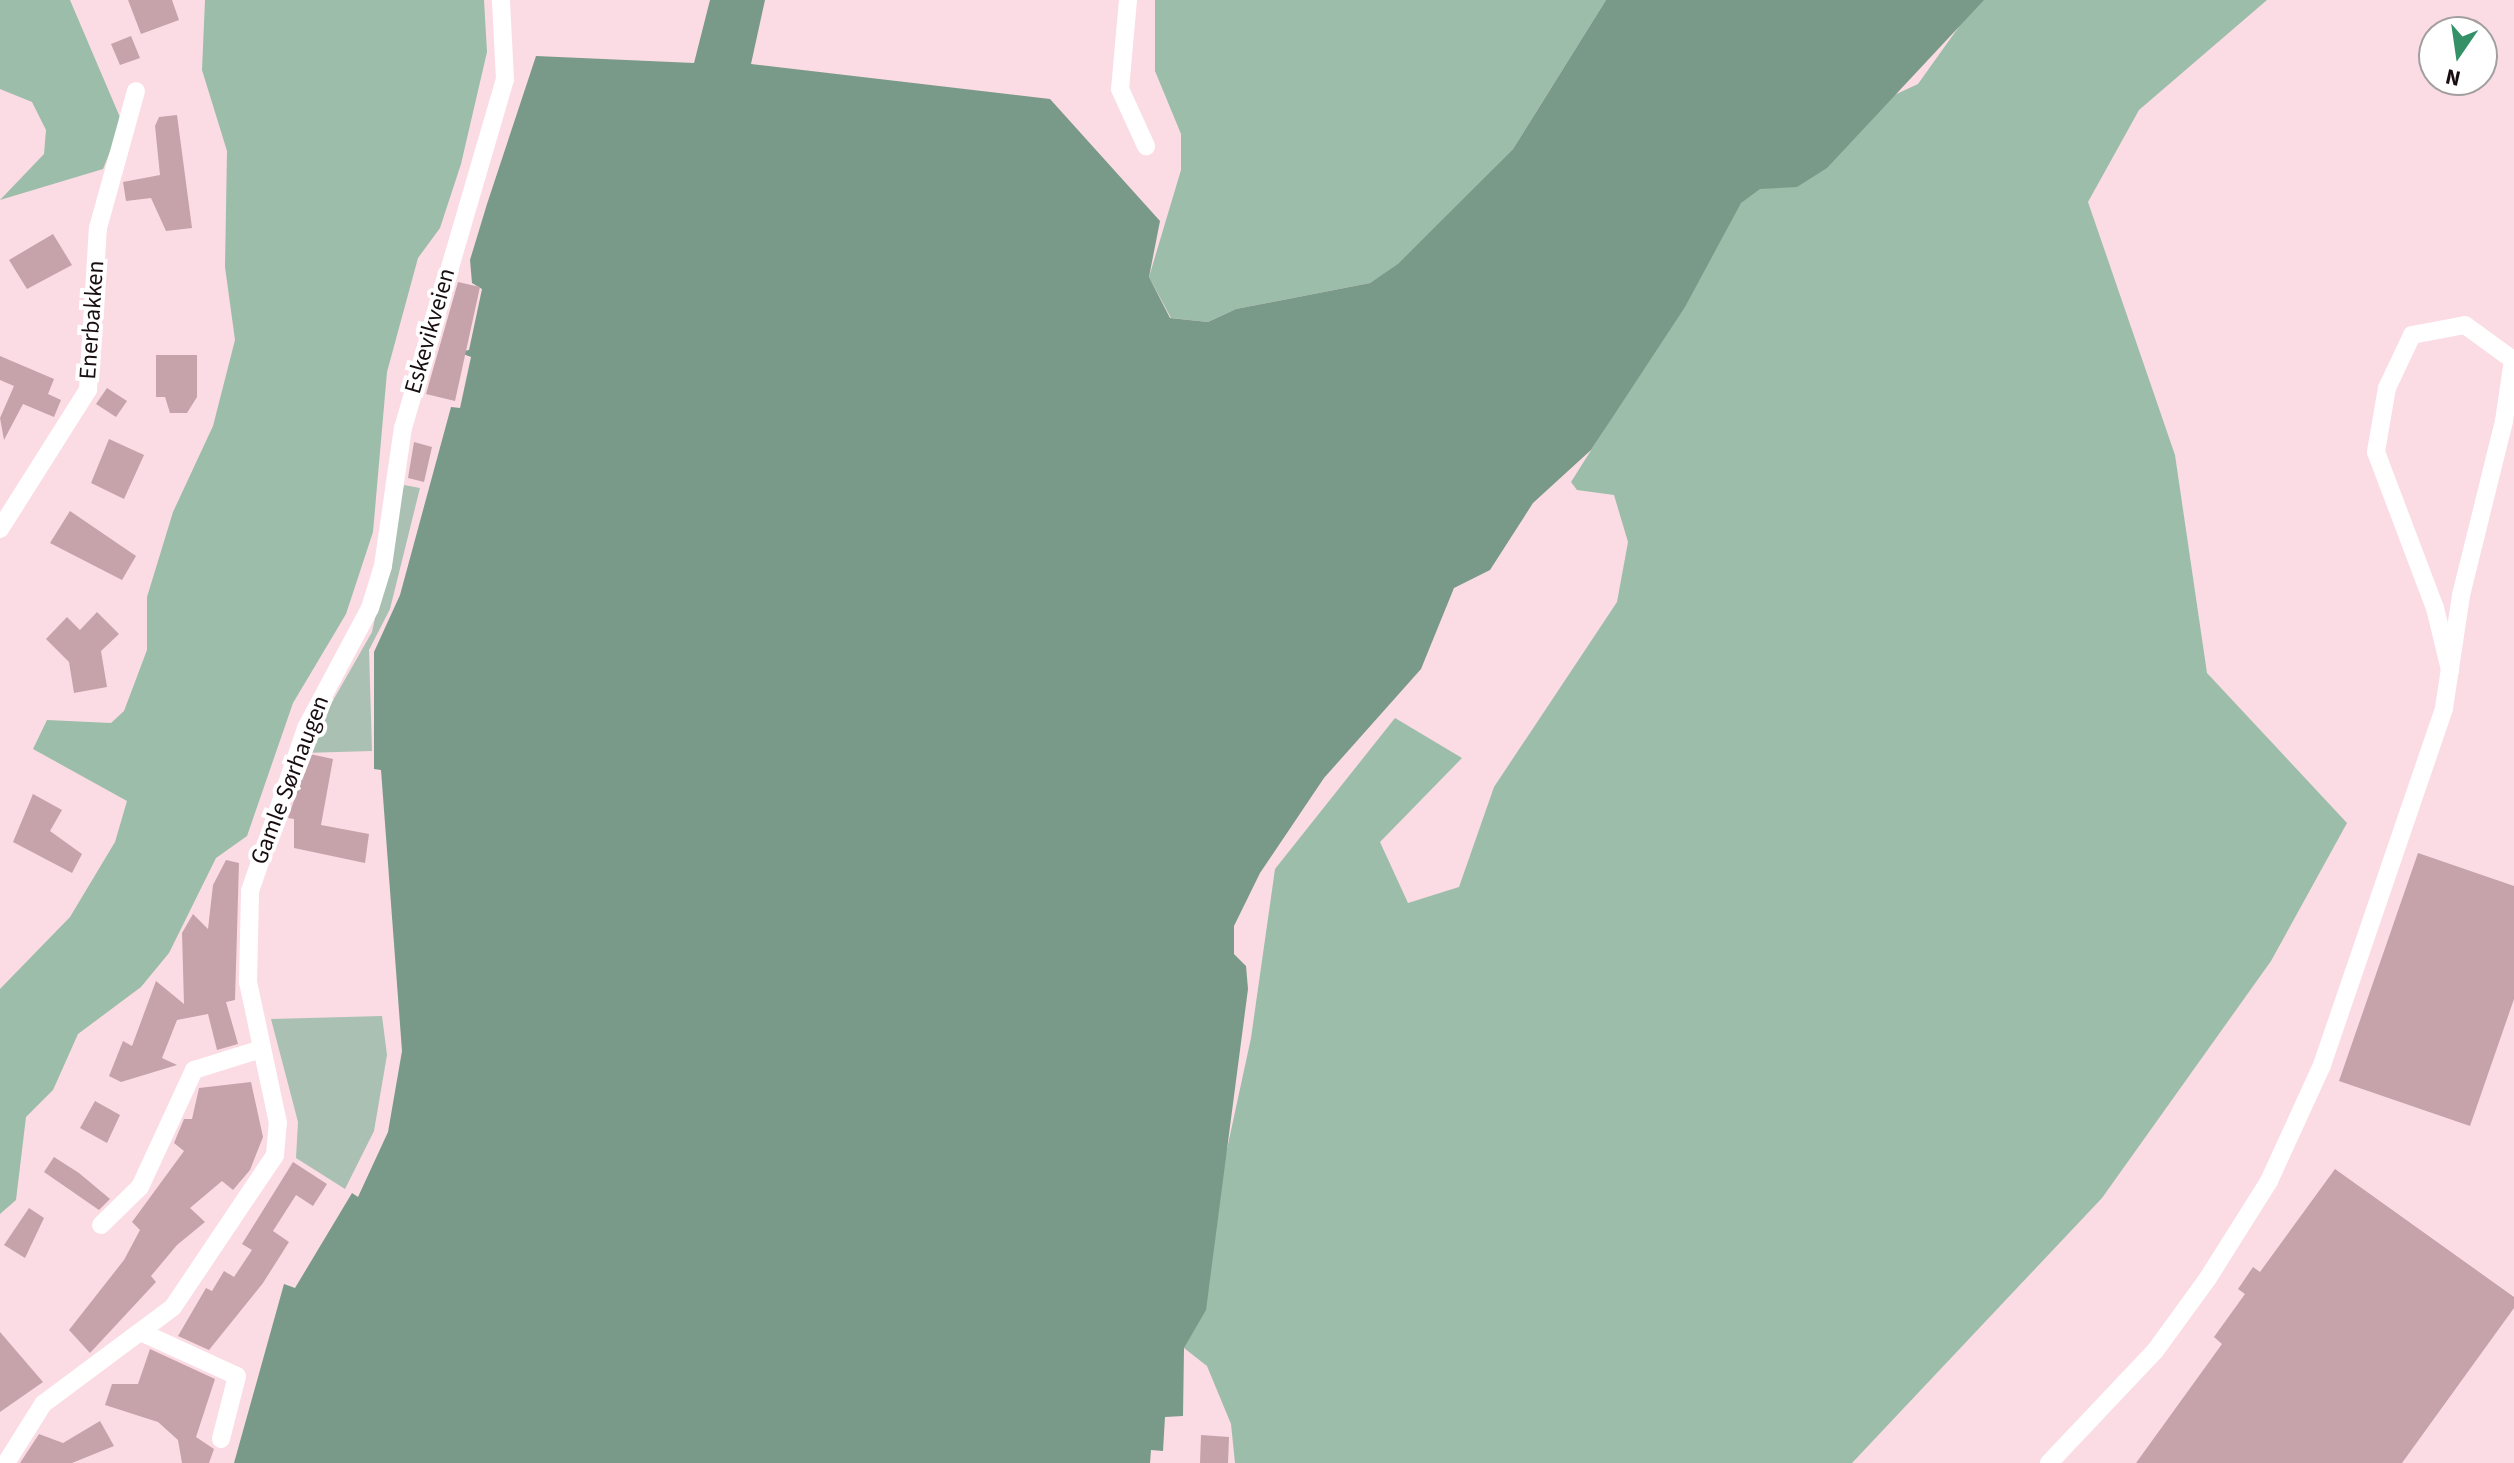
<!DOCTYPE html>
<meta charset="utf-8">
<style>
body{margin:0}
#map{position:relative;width:2514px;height:1463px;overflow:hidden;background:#fbdce4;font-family:"Source Sans 3",sans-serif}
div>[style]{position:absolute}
.green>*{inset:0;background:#aac0b3}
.forest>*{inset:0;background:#9bbdaa}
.water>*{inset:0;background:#799a88}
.building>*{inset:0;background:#c6a2ab}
.minor>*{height:18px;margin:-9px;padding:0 9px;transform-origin:9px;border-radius:9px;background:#fff}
span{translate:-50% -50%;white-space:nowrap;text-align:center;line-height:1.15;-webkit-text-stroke:8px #fff;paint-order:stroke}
.street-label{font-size:24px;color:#180e11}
.north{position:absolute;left:2418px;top:16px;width:80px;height:80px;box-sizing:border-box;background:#fff;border:2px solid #a39fa0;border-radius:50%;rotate:193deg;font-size:22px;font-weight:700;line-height:32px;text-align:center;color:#180e11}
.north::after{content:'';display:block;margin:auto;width:28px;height:36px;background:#349067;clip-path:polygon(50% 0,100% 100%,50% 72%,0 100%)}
</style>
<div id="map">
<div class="green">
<div style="clip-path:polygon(404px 485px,420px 488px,390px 609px,369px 650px,372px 751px,303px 753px,372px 632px)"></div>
<div style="clip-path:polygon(382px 1016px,387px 1055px,374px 1131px,345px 1189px,296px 1158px,298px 1122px,271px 1019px)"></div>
</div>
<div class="forest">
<div style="clip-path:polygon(0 0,70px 0,122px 122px,103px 169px,0 200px,44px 154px,46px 130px,32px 102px,0 89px)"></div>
<div style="clip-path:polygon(205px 0,484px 0,487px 52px,461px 164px,440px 228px,418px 258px,387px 372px,373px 532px,346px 614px,293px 703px,247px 836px,216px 858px,169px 953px,141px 987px,78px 1034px,53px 1090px,26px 1117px,16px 1200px,0 1214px,0 989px,70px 917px,115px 842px,127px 801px,33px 749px,47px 720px,111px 723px,124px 711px,147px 650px,147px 597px,173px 512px,213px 426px,235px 340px,225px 267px,227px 151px,202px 70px)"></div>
<div style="clip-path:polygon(1155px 0,1606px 0,1513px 149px,1398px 265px,1370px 283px,1236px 309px,1208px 322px,1171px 318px,1149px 277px,1181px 170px,1181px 134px,1155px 71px)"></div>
<div style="clip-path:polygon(1978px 0,2267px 0,2139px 110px,2088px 202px,2175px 455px,2207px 673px,2347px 823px,2271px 961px,2102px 1198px,1852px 1463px,1235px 1463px,1231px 1424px,1207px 1366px,1184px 1348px,1251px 1038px,1275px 869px,1395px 718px,1462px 758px,1380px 842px,1408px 903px,1459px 887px,1494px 787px,1617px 602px,1628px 542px,1614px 495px,1577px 490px,1571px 482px,1700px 278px,1709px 181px,1918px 84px)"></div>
</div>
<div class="water">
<div style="clip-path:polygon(710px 0,765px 0,751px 64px,1050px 99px,1160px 221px,1149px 277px,1170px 318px,1208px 322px,1236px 309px,1370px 283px,1398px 264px,1513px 149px,1606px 0,1984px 0,1827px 168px,1797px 187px,1760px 189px,1741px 203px,1685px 307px,1591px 450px,1533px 503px,1490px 570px,1454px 588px,1421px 669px,1324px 778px,1260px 873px,1234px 926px,1234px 954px,1246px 966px,1248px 989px,1206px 1310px,1184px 1348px,1183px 1416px,1165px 1417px,1163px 1451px,1151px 1450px,1150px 1463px,234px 1463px,284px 1284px,295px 1288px,352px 1193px,358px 1197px,388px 1132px,402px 1051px,381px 770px,374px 769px,374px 652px,400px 595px,451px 407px,460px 408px,471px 357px,458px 352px,469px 350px,482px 289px,472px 283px,470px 260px,487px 204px,536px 56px,694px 63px)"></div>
</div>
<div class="building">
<div style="clip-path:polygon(128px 0,172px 0,179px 20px,141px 34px)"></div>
<div style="clip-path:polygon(131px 36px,140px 58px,120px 65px,111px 44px)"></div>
<div style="clip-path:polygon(177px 115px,192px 228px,166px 231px,151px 198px,126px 201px,123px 182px,160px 175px,155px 126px,159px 117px)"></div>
<div style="clip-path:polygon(53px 234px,72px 265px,27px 289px,9px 260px)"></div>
<div style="clip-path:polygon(458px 282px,480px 287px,455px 401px,426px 394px)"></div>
<div style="clip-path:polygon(156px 355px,197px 355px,197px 397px,187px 413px,170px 413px,165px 397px,156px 397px)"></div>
<div style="clip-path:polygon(0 356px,54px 379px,48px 394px,61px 400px,54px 417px,23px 404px,4px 440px,0 418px,14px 386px,0 380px)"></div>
<div style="clip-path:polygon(107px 388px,127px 401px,116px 417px,96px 404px)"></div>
<div style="clip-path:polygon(109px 439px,144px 455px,124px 499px,91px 483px)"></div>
<div style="clip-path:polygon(414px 442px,432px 447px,424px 482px,408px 478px)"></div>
<div style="clip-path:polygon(70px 511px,136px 556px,122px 580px,50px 543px)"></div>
<div style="clip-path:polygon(97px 612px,119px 634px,101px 651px,107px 687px,74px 693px,69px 662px,46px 639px,67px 617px,80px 630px)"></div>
<div style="clip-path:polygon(310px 754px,333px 759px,321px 825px,369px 834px,365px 863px,294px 848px,294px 819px,288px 818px)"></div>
<div style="clip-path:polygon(33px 794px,62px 810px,50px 831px,82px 854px,72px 873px,13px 842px)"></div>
<div style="clip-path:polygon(2418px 853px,2514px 886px,2514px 999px,2470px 1126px,2339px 1081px)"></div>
<div style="clip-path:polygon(226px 860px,239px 863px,235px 1000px,226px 1002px,238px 1044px,217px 1050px,208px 1014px,177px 1020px,162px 1058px,177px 1065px,121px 1082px,109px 1076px,123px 1041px,132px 1046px,156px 981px,184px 1004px,182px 933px,193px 914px,208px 929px,213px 885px)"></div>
<div style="clip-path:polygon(251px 1082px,263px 1137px,250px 1170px,233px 1190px,222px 1181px,190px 1208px,205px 1222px,177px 1245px,151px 1276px,156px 1282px,90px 1353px,69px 1330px,124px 1260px,140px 1230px,132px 1222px,184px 1151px,174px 1143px,184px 1119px,192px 1119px,199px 1088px)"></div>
<div style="clip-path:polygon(95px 1101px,120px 1115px,107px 1143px,80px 1128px)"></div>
<div style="clip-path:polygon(54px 1157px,79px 1173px,110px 1199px,99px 1210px,44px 1172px)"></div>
<div style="clip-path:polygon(293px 1162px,327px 1184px,313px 1206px,296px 1195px,273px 1231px,289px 1242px,263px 1283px,209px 1350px,178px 1336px,206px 1288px,212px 1291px,224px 1271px,234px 1277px,252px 1250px,242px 1244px)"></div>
<div style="clip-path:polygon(2335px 1169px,2514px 1297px,2514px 1308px,2402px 1463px,2136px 1463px,2222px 1344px,2214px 1337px,2245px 1294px,2238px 1289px,2253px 1267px,2260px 1272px)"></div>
<div style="clip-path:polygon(29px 1208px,44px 1218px,25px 1258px,4px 1245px)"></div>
<div style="clip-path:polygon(0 1332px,43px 1382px,0 1412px)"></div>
<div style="clip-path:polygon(150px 1349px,215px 1379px,196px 1437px,214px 1449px,209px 1463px,182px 1463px,178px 1440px,158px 1422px,105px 1405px,112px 1384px,138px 1384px)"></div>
<div style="clip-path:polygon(100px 1421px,114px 1446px,72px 1463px,20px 1463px,39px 1434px,63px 1443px)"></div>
<div style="clip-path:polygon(1201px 1435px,1229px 1437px,1228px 1463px,1200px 1463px)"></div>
</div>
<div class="minor">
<div style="left:1128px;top:0;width:89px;rotate:95.1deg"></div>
<div style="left:1120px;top:89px;width:63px;rotate:65.5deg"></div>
<div style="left:0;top:529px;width:165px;rotate:-57.7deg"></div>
<div style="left:88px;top:390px;width:162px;rotate:-86.5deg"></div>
<div style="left:98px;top:228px;width:142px;rotate:-74.5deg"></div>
<div style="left:101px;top:1225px;width:54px;rotate:-44.3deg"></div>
<div style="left:140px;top:1187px;width:129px;rotate:-65.2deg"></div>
<div style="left:194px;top:1070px;width:67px;rotate:-17.4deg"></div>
<div style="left:143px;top:1333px;width:103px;rotate:24.6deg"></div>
<div style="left:237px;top:1376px;width:65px;rotate:104.3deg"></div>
<div style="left:6px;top:1463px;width:70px;rotate:-57.9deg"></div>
<div style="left:43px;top:1404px;width:162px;rotate:-36.7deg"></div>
<div style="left:173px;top:1307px;width:183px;rotate:-56.1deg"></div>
<div style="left:275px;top:1155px;width:32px;rotate:-85deg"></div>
<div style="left:278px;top:1123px;width:144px;rotate:-102deg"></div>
<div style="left:248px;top:982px;width:91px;rotate:-88.7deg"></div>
<div style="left:250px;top:891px;width:172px;rotate:-71deg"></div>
<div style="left:306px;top:728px;width:136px;rotate:-61.9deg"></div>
<div style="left:370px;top:608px;width:44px;rotate:-72.8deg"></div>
<div style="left:383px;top:566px;width:139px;rotate:-81.8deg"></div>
<div style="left:403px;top:428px;width:363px;rotate:-73.7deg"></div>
<div style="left:505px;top:80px;width:80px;rotate:-92.9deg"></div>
<div style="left:2049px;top:1463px;width:154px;rotate:-46.6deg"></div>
<div style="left:2155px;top:1351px;width:90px;rotate:-54deg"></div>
<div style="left:2208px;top:1278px;width:115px;rotate:-57.8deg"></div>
<div style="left:2269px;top:1181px;width:128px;rotate:-65.4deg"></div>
<div style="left:2322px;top:1065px;width:377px;rotate:-71.1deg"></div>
<div style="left:2444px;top:708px;width:114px;rotate:-81.4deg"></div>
<div style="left:2461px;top:595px;width:179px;rotate:-76.1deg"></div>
<div style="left:2504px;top:421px;width:62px;rotate:-81.6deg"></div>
<div style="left:2513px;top:360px;width:59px;rotate:-143.9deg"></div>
<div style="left:2465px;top:325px;width:54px;rotate:169.3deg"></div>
<div style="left:2412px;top:335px;width:59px;rotate:115.3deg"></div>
<div style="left:2387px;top:388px;width:65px;rotate:99.8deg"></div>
<div style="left:2376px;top:452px;width:167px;rotate:69.3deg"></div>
<div style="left:2435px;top:608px;width:64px;rotate:76.4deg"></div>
</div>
<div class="street-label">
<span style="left:92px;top:320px;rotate:-86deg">Enerbakken</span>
<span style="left:430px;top:331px;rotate:-74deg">Eskevikveien</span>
<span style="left:290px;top:780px;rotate:-69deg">Gamle Sørhaugen</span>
</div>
<div class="north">N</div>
</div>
